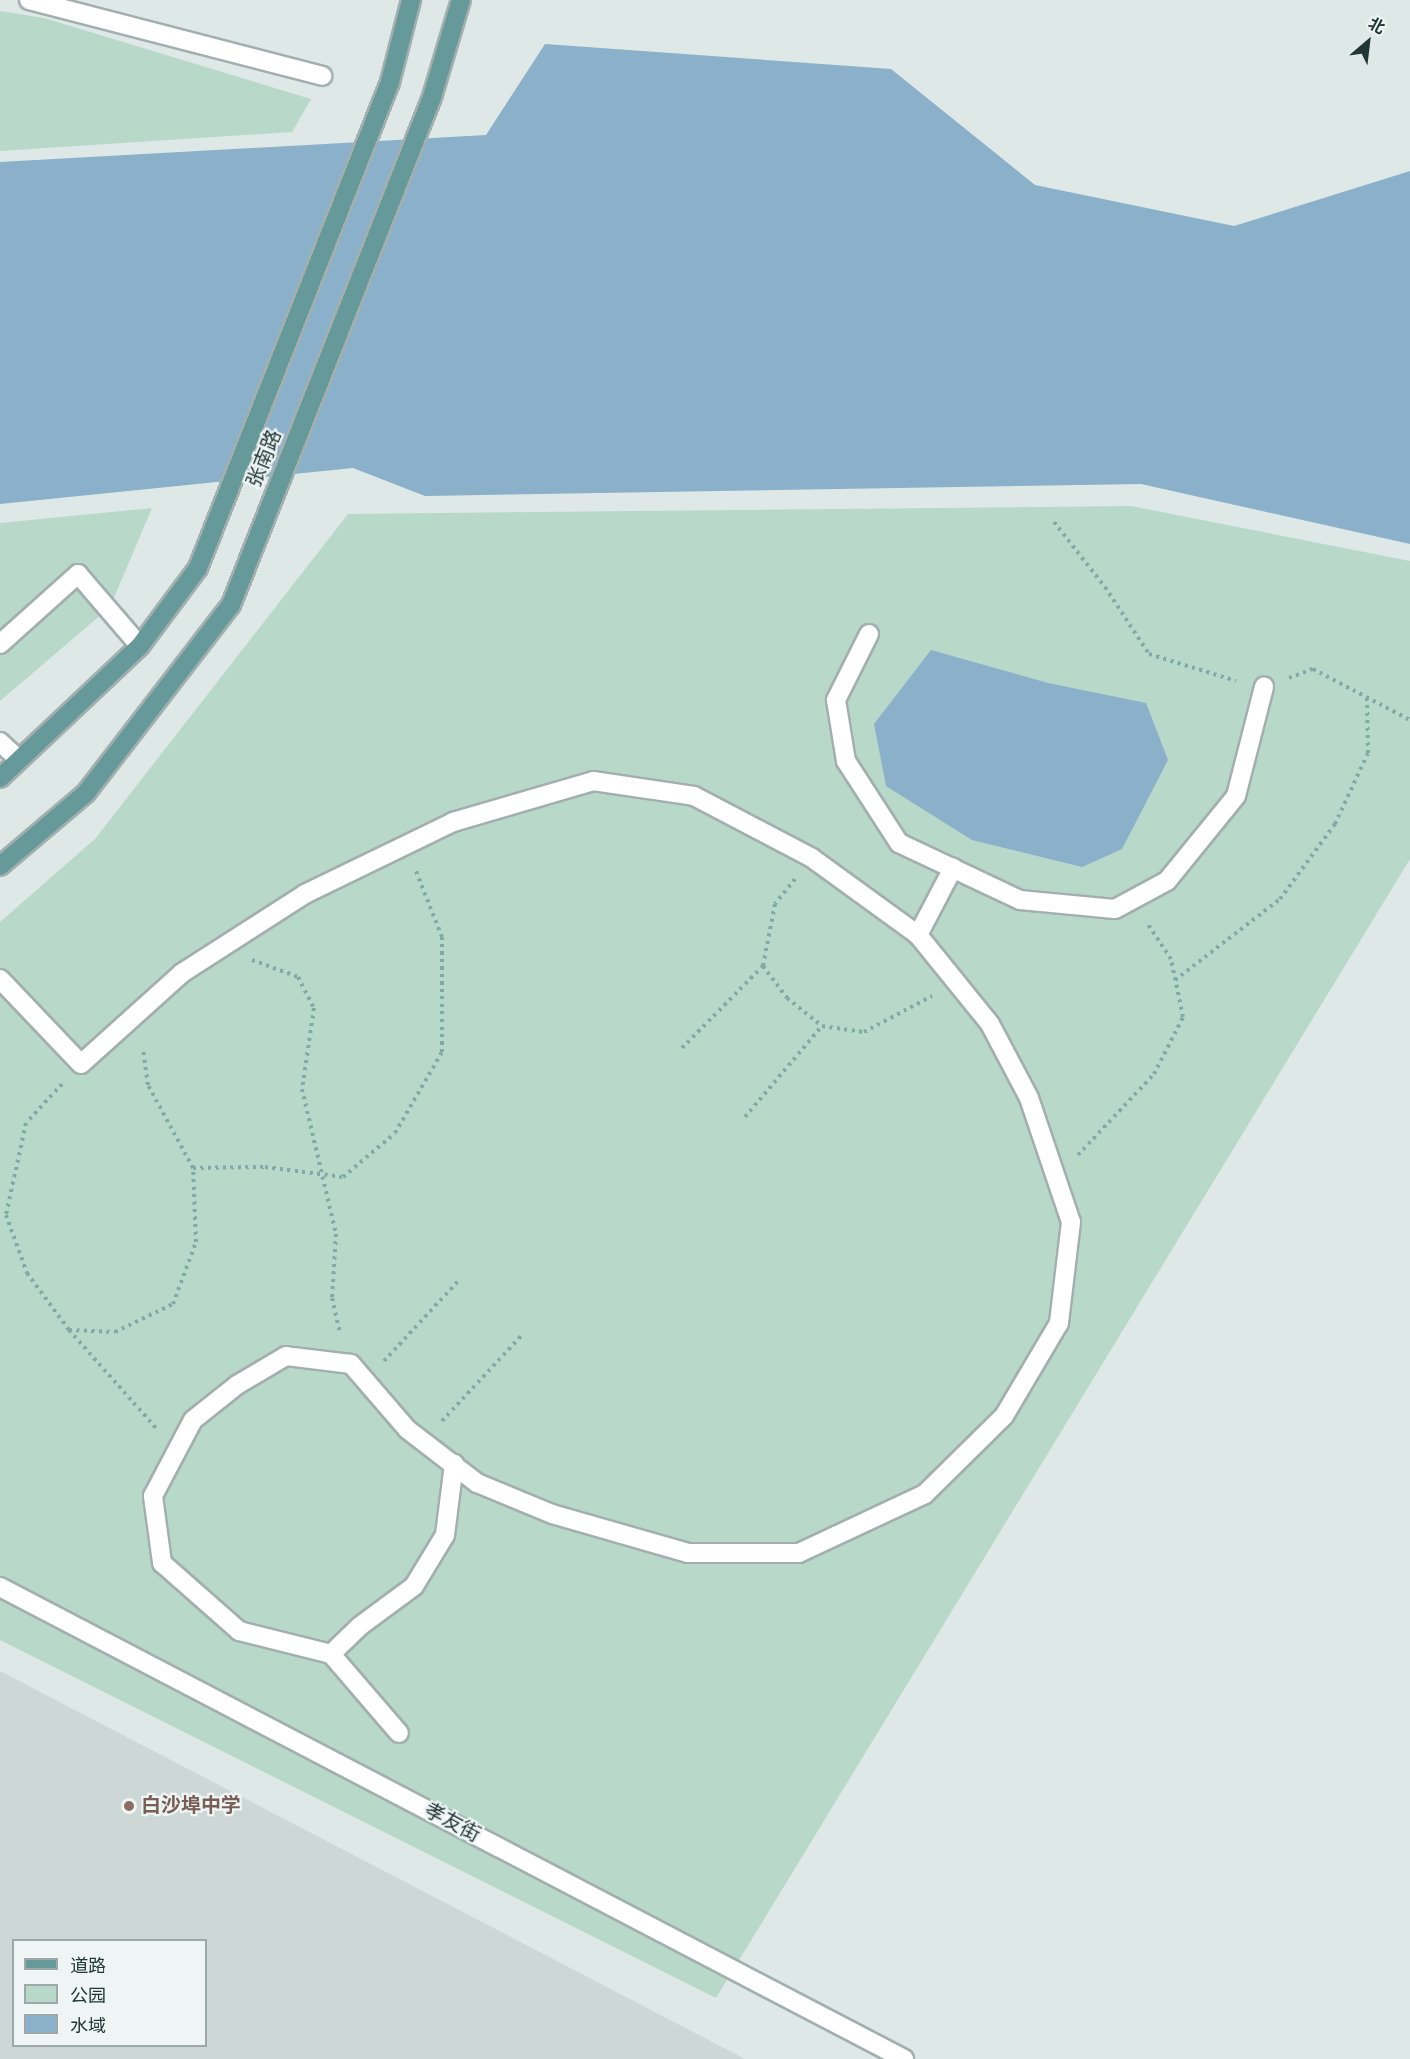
<!DOCTYPE html>
<meta charset="utf-8">
<style>
body{margin:0}
#map{position:relative;width:1410px;height:2059px;overflow:hidden;background:#dee8e6;font-family:"Varela Round","Noto Sans SC",sans-serif}
div>[style]{position:absolute}
.built>*{inset:0;background:#cdd8d6}
.green>*{inset:0;background:#b8d8c9}
.water>*{inset:0;background:#8ab0ca}
.path>*{height:4px;margin-top:-2px;transform-origin:0;background:repeating-linear-gradient(90deg,#81a9a7 0 3px,transparent 0 7.5px)}
.roads{filter:drop-shadow(2px 0 #a2afae) drop-shadow(-2px 0 #a2afae) drop-shadow(0 2px #a2afae) drop-shadow(0 -2px #a2afae)}
.minor>*{height:18px;margin:-9px;padding:0 9px;transform-origin:9px;border-radius:9px;background:#fff}
.major>*{height:18px;margin:-9px;padding:0 9px;transform-origin:9px;border-radius:9px;background:#669a9a}
.dots>*{width:16px;height:16px;translate:-50% -50%;box-sizing:border-box;border:3px solid #eef5f4;border-radius:50%}
span{translate:-50% -50%;white-space:nowrap;text-align:center;line-height:1.15;-webkit-text-stroke:4.5px #eef5f4;paint-order:stroke}
.street-label{font-size:20px;color:#213736}
.education-label{font-size:20px;color:#785e54;font-weight:700}
.left{translate:0 -50%;text-align:left}
.legend{position:absolute;left:12px;top:1939px;width:195px;height:108px;box-sizing:border-box;background:#eef5f4;border:2px solid #9ca9a8;margin:0;padding:8px 10px;list-style:none;font-size:18px;color:#213736}
.legend li{display:flex;align-items:center;gap:12px;height:30px}
.legend b{width:30px;border:2px solid #9ca9a8}
.north{position:absolute;left:1338px;top:12px;width:60px;height:60px;-webkit-text-stroke:4px #eef5f4;paint-order:stroke;rotate:28deg;font-size:16px;font-weight:700;line-height:24px;text-align:center;color:#213736}
.north::after{content:'';display:block;margin:auto;width:21px;height:27px;background:#213736;clip-path:polygon(50% 0,100% 100%,50% 72%,0 100%)}
</style>
<div id="map">
<div class="built">
<div style="clip-path:polygon(evenodd,0 1671px,745px 2059px,0 2059px,0 1671px,14px 1940px,206px 1940px,206px 2046px,14px 2046px,14px 1940px)"></div>
</div>
<div class="green">
<div style="clip-path:polygon(0 11px,44px 18px,311px 99px,292px 132px,0 151px)"></div>
<div style="clip-path:polygon(1131px 506px,1410px 561px,1410px 859px,716px 1998px,0 1640px,0 922px,95px 839px,348px 514px)"></div>
<div style="clip-path:polygon(152px 508px,110px 607px,0 701px,0 523px)"></div>
</div>
<div class="water">
<div style="clip-path:polygon(545px 44px,891px 69px,1035px 185px,1234px 226px,1410px 171px,1410px 544px,1141px 484px,425px 496px,353px 468px,0 504px,0 162px,486px 135px)"></div>
<div style="clip-path:polygon(931px 650px,1048px 683px,1146px 703px,1168px 760px,1122px 849px,1082px 867px,972px 840px,886px 786px,874px 724px)"></div>
</div>
<div class="path">
<div style="left:1054px;top:522px;width:83px;rotate:51.9deg"></div>
<div style="left:1105px;top:587px;width:80px;rotate:56.7deg"></div>
<div style="left:1149px;top:654px;width:91px;rotate:17.2deg"></div>
<div style="left:1289px;top:678px;width:26px;rotate:-21deg"></div>
<div style="left:1313px;top:669px;width:110px;rotate:27.7deg"></div>
<div style="left:795px;top:879px;width:32px;rotate:129deg"></div>
<div style="left:775px;top:904px;width:63px;rotate:101deg"></div>
<div style="left:763px;top:966px;width:40px;rotate:53deg"></div>
<div style="left:787px;top:998px;width:45px;rotate:38.7deg"></div>
<div style="left:822px;top:1026px;width:42px;rotate:8.1deg"></div>
<div style="left:864px;top:1032px;width:77px;rotate:-27.9deg"></div>
<div style="left:252px;top:960px;width:49px;rotate:20.3deg"></div>
<div style="left:298px;top:977px;width:35px;rotate:63deg"></div>
<div style="left:314px;top:1008px;width:82px;rotate:98.4deg"></div>
<div style="left:302px;top:1089px;width:149px;rotate:76.8deg"></div>
<div style="left:336px;top:1234px;width:64px;rotate:93.6deg"></div>
<div style="left:332px;top:1298px;width:36px;rotate:77deg"></div>
<div style="left:1175px;top:980px;width:133px;rotate:-37.6deg"></div>
<div style="left:1280px;top:899px;width:93px;rotate:-53.7deg"></div>
<div style="left:1335px;top:824px;width:78px;rotate:-65.1deg"></div>
<div style="left:1368px;top:753px;width:55px;rotate:-91deg"></div>
<div style="left:682px;top:1048px;width:115px;rotate:-45.4deg"></div>
<div style="left:62px;top:1084px;width:53px;rotate:132.7deg"></div>
<div style="left:26px;top:1123px;width:94px;rotate:102.3deg"></div>
<div style="left:6px;top:1215px;width:62px;rotate:70.1deg"></div>
<div style="left:27px;top:1273px;width:71px;rotate:53.6deg"></div>
<div style="left:69px;top:1330px;width:132px;rotate:48.4deg"></div>
<div style="left:745px;top:1117px;width:119px;rotate:-49.8deg"></div>
<div style="left:1078px;top:1155px;width:111px;rotate:-46.8deg"></div>
<div style="left:1154px;top:1074px;width:64px;rotate:-63deg"></div>
<div style="left:1183px;top:1017px;width:59px;rotate:-101.7deg"></div>
<div style="left:1171px;top:959px;width:43px;rotate:-123.7deg"></div>
<div style="left:193px;top:1168px;width:72px;rotate:-0.8deg"></div>
<div style="left:265px;top:1167px;width:79px;rotate:7.3deg"></div>
<div style="left:343px;top:1177px;width:68px;rotate:-40.2deg"></div>
<div style="left:395px;top:1133px;width:94px;rotate:-59.9deg"></div>
<div style="left:442px;top:1052px;width:115px;rotate:-90deg"></div>
<div style="left:442px;top:937px;width:71px;rotate:-111.5deg"></div>
<div style="left:69px;top:1330px;width:46px;rotate:2.5deg"></div>
<div style="left:115px;top:1332px;width:64px;rotate:-25.8deg"></div>
<div style="left:173px;top:1304px;width:66px;rotate:-69.6deg"></div>
<div style="left:196px;top:1242px;width:74px;rotate:-92.3deg"></div>
<div style="left:193px;top:1168px;width:94px;rotate:-118.5deg"></div>
<div style="left:148px;top:1085px;width:37px;rotate:-98deg"></div>
<div style="left:384px;top:1361px;width:110px;rotate:-47.2deg"></div>
<div style="left:442px;top:1421px;width:116px;rotate:-47.1deg"></div>
</div>
<div class="roads">
<div class="minor">
<div style="left:29px;top:0;width:303px;rotate:14.5deg"></div>
<div style="left:869px;top:634px;width:74px;rotate:116.6deg"></div>
<div style="left:836px;top:700px;width:62px;rotate:80.7deg"></div>
<div style="left:846px;top:761px;width:98px;rotate:57.1deg"></div>
<div style="left:899px;top:843px;width:134px;rotate:25.2deg"></div>
<div style="left:1020px;top:900px;width:95px;rotate:5.4deg"></div>
<div style="left:1115px;top:909px;width:59px;rotate:-28.3deg"></div>
<div style="left:1167px;top:881px;width:109px;rotate:-50.9deg"></div>
<div style="left:1236px;top:796px;width:113px;rotate:-75.6deg"></div>
<div style="left:0;top:644px;width:105px;rotate:-41.9deg"></div>
<div style="left:78px;top:574px;width:95px;rotate:49.3deg"></div>
<div style="left:0;top:742px;width:26px;rotate:43deg"></div>
<div style="left:918px;top:935px;width:76px;rotate:-62.4deg"></div>
<div style="left:0;top:979px;width:117px;rotate:46.4deg"></div>
<div style="left:81px;top:1064px;width:136px;rotate:-42deg"></div>
<div style="left:182px;top:973px;width:146px;rotate:-32.7deg"></div>
<div style="left:305px;top:894px;width:165px;rotate:-25.9deg"></div>
<div style="left:453px;top:822px;width:146px;rotate:-16.3deg"></div>
<div style="left:593px;top:781px;width:102px;rotate:8.4deg"></div>
<div style="left:694px;top:796px;width:133px;rotate:27.7deg"></div>
<div style="left:812px;top:858px;width:131px;rotate:36deg"></div>
<div style="left:918px;top:935px;width:114px;rotate:51deg"></div>
<div style="left:990px;top:1024px;width:84px;rotate:62.2deg"></div>
<div style="left:1029px;top:1098px;width:131px;rotate:71.3deg"></div>
<div style="left:1071px;top:1222px;width:102px;rotate:96.8deg"></div>
<div style="left:1059px;top:1323px;width:108px;rotate:120.6deg"></div>
<div style="left:1004px;top:1416px;width:111px;rotate:135.4deg"></div>
<div style="left:925px;top:1494px;width:139px;rotate:154.9deg"></div>
<div style="left:799px;top:1553px;width:111px;rotate:180deg"></div>
<div style="left:688px;top:1553px;width:141px;rotate:-164deg"></div>
<div style="left:552px;top:1514px;width:81px;rotate:-157.5deg"></div>
<div style="left:477px;top:1483px;width:88px;rotate:-142.4deg"></div>
<div style="left:407px;top:1429px;width:86px;rotate:-130.7deg"></div>
<div style="left:351px;top:1364px;width:65px;rotate:-173deg"></div>
<div style="left:286px;top:1356px;width:57px;rotate:149.4deg"></div>
<div style="left:237px;top:1385px;width:56px;rotate:141.5deg"></div>
<div style="left:193px;top:1420px;width:86px;rotate:117.8deg"></div>
<div style="left:153px;top:1496px;width:68px;rotate:82.3deg"></div>
<div style="left:162px;top:1563px;width:103px;rotate:41.4deg"></div>
<div style="left:239px;top:1631px;width:95px;rotate:14deg"></div>
<div style="left:331px;top:1654px;width:104px;rotate:49.3deg"></div>
<div style="left:0;top:1587px;width:1020px;rotate:27.57deg"></div>
<div style="left:331px;top:1654px;width:40px;rotate:-44deg"></div>
<div style="left:360px;top:1626px;width:67px;rotate:-36.5deg"></div>
<div style="left:414px;top:1586px;width:60px;rotate:-58.7deg"></div>
<div style="left:445px;top:1535px;width:72px;rotate:-82.8deg"></div>
</div>
<div class="major">
<div style="left:0;top:778px;width:192px;rotate:-43.3deg"></div>
<div style="left:140px;top:646px;width:97px;rotate:-53.4deg"></div>
<div style="left:198px;top:568px;width:523px;rotate:-68.44deg"></div>
<div style="left:390px;top:82px;width:85px;rotate:-75.6deg"></div>
<div style="left:0;top:866px;width:113px;rotate:-40.3deg"></div>
<div style="left:86px;top:793px;width:237px;rotate:-52.4deg"></div>
<div style="left:231px;top:605px;width:546px;rotate:-68.41deg"></div>
<div style="left:432px;top:97px;width:101px;rotate:-73.4deg"></div>
</div>
</div>
<div class="dots">
<div style="left:129px;top:1806px;background:#8d6e63"></div>
</div>
<div class="street-label">
<span style="left:265px;top:459px;rotate:-68deg">张南路</span>
<span style="left:452px;top:1823px;rotate:28deg">孝友街</span>
</div>
<div class="education-label">
<span class="left" style="left:141px;top:1806px">白沙埠中学</span>
</div>
<ul class="legend">
<li><b style="height:8px;background:#669a9a"></b>道路</li>
<li><b style="height:16px;background:#b8d8c9"></b>公园</li>
<li><b style="height:16px;background:#8ab0ca"></b>水域</li>
</ul>
<div class="north">北</div>
</div>
